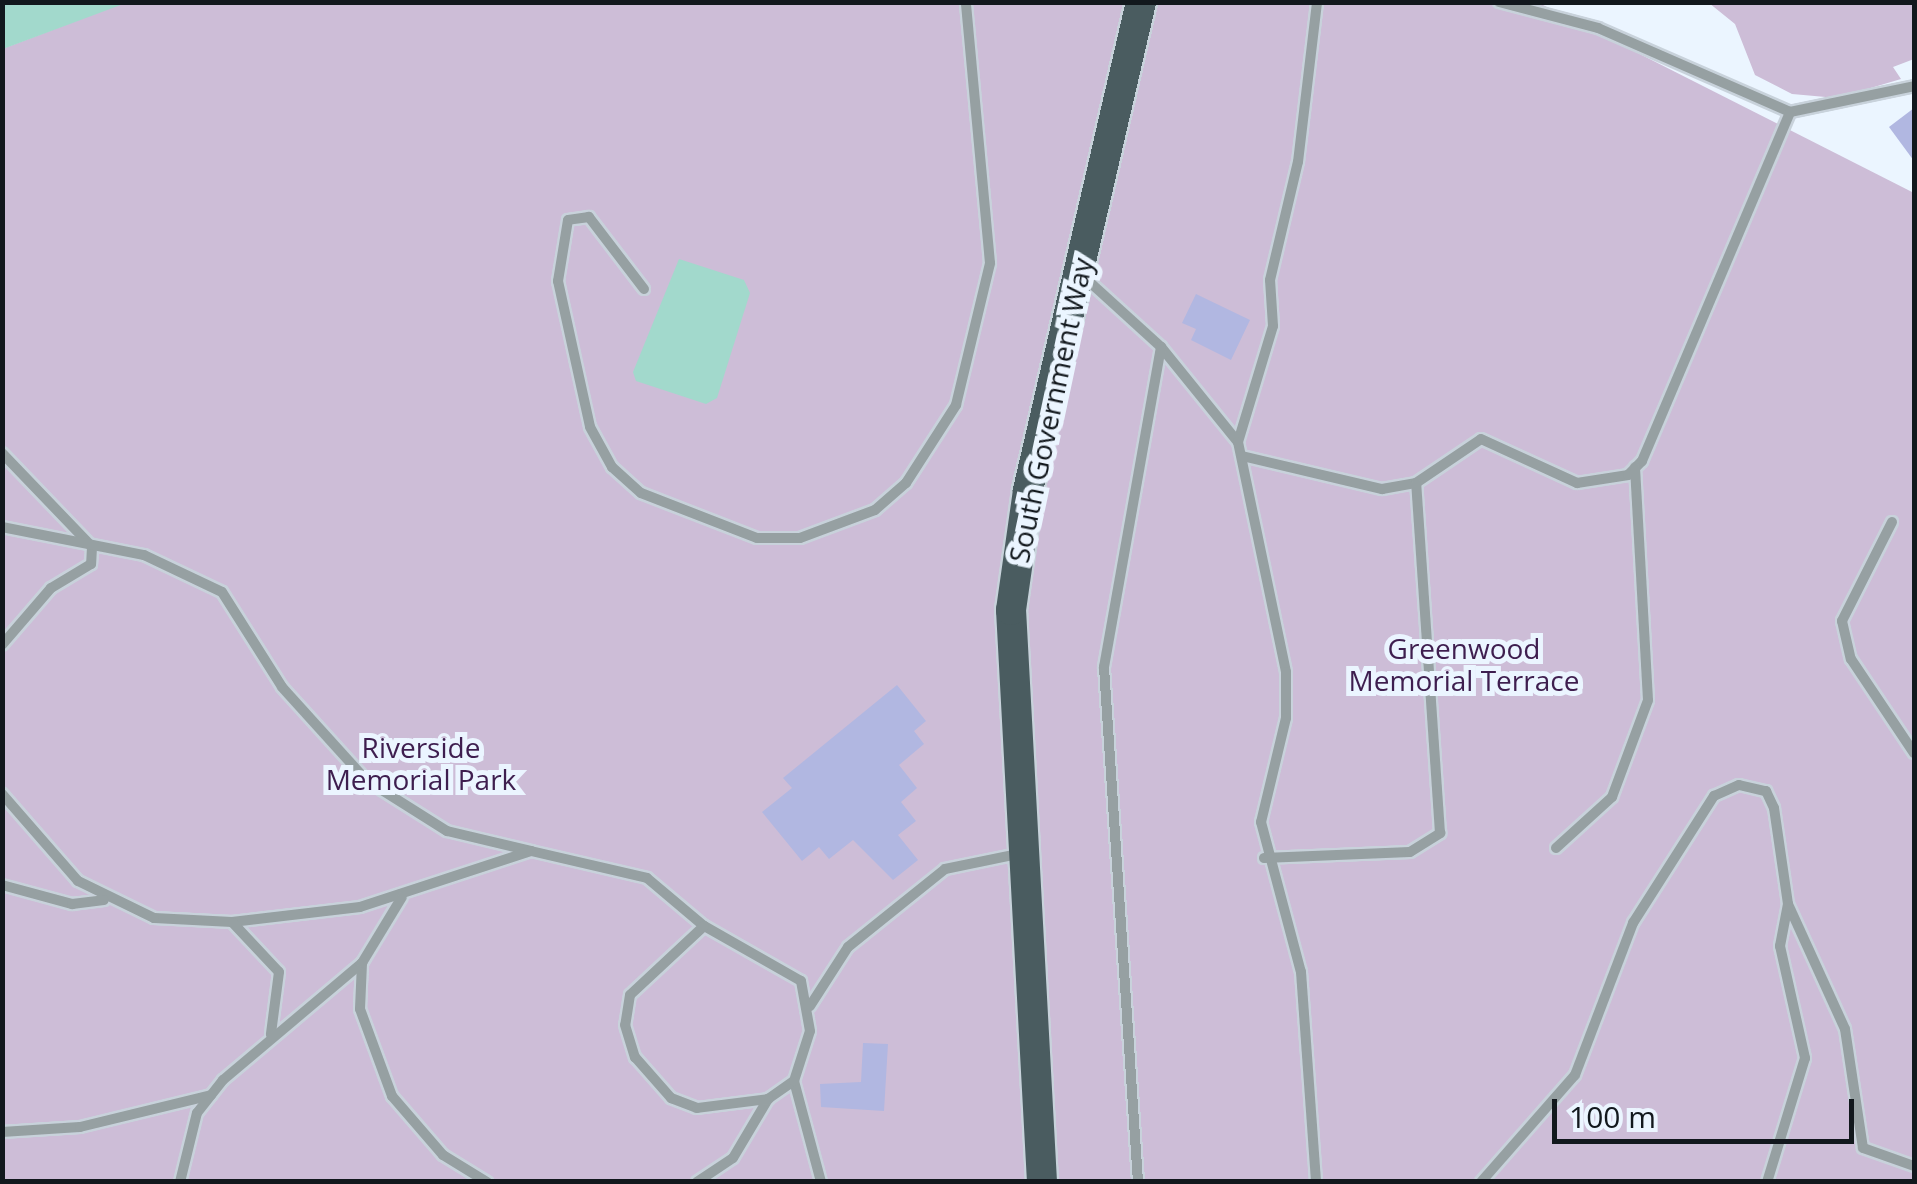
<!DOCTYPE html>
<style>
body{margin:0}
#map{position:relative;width:1917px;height:1184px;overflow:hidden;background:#ebf5ff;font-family:"Open Sans",sans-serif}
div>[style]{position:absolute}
.green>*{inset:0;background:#cdbdd7}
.water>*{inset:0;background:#a2d9cc}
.stream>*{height:6px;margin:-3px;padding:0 3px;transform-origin:3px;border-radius:3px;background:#a2d9cc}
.building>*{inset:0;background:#b1b7e1}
.roads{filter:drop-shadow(2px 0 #c8d2db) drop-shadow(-2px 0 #c8d2db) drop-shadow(0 2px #c8d2db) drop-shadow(0 -2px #c8d2db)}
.lane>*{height:10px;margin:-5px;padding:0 5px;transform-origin:5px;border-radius:5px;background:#96a0a2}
.primary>*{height:30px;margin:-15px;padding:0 15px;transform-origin:15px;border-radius:15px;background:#4a5c60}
span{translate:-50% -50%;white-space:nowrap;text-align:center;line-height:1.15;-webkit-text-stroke:10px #ebf5ff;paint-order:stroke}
.street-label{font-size:28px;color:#12181d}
.park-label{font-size:28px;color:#3e1e4f}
.frame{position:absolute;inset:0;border:5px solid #12181d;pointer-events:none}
.scale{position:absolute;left:1552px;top:1099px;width:302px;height:45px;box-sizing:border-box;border:5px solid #12181d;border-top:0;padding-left:12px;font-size:30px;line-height:35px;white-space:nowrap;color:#12181d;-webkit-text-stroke:8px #ebf5ff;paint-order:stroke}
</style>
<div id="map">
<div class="green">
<div style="clip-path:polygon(126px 2px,1539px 3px,1914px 193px,1914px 1181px,3px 1181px,2px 49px)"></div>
<div style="clip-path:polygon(1709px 3px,1914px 3px,1914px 59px,1893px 67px,1901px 79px,1837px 98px,1792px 94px,1755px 75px,1735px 24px)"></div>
</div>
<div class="water">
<div style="clip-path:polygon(2px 3px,3px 2px,126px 3px,3px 49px)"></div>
<div style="clip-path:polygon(679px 259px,744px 280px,750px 293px,717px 398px,706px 404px,636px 381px,633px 372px)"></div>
</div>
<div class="stream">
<div style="left:1832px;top:2px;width:17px"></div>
</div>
<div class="building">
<div style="clip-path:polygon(1914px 108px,1914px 161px,1889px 127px)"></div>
<div style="clip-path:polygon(1196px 294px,1250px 320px,1231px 360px,1191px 340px,1196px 329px,1182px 323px)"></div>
<div style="clip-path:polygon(897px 685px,926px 721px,914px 731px,924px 744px,899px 765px,917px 788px,901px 802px,916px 821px,898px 835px,918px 860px,893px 880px,853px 840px,829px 859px,819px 847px,802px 861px,762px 812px,792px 788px,783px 778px)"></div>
<div style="clip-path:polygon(863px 1043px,888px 1044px,884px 1111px,821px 1107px,820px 1084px,861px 1082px)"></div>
</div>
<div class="roads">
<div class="lane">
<div style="left:1499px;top:2px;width:102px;rotate:14.7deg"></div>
<div style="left:1598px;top:28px;width:210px;rotate:23.6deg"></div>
<div style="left:1790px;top:112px;width:127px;rotate:-11.8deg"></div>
<div style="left:1083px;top:276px;width:105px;rotate:42.3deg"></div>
<div style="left:1161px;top:347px;width:122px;rotate:51deg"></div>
<div style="left:1238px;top:442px;width:121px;rotate:-73.2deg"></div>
<div style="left:1273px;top:326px;width:46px;rotate:-93.7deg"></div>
<div style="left:1270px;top:280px;width:121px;rotate:-76.7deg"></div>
<div style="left:1298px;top:162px;width:161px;rotate:-83.2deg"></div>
<div style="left:644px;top:289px;width:91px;rotate:-127.4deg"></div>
<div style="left:589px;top:217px;width:21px;rotate:172deg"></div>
<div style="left:568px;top:220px;width:62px;rotate:99.3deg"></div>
<div style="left:558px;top:281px;width:149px;rotate:77.6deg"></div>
<div style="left:590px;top:427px;width:46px;rotate:61.2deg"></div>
<div style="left:612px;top:467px;width:39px;rotate:42deg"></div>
<div style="left:641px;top:493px;width:124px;rotate:21.2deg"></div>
<div style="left:757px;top:538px;width:43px"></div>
<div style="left:800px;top:538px;width:80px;rotate:-20.5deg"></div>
<div style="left:875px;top:510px;width:41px;rotate:-41.1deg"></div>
<div style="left:906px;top:483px;width:93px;rotate:-57.3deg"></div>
<div style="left:956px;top:405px;width:146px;rotate:-76.5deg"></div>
<div style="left:990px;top:263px;width:262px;rotate:-95.3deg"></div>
<div style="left:1238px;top:442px;width:235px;rotate:78.2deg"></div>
<div style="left:1286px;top:672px;width:46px;rotate:90deg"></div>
<div style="left:1286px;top:718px;width:107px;rotate:103.5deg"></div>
<div style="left:1261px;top:822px;width:155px;rotate:75.1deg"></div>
<div style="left:1301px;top:972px;width:211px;rotate:85.9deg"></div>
<div style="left:2px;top:453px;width:130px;rotate:46.2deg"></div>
<div style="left:92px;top:547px;width:17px;rotate:93deg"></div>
<div style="left:91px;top:564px;width:47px;rotate:149deg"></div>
<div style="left:51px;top:588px;width:75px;rotate:130.7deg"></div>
<div style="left:1242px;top:456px;width:144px;rotate:13.3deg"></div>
<div style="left:1382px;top:489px;width:35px;rotate:-10deg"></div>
<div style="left:1416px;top:483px;width:78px;rotate:-34.1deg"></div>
<div style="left:1481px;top:439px;width:106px;rotate:24.6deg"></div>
<div style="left:1577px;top:483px;width:52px;rotate:-8.9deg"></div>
<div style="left:1628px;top:475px;width:20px;rotate:-45deg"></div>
<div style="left:1642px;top:461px;width:379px;rotate:-67deg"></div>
<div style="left:1892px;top:522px;width:111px;rotate:116.8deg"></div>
<div style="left:1842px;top:621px;width:39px;rotate:77deg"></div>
<div style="left:1851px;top:659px;width:113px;rotate:56.2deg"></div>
<div style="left:2px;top:527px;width:145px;rotate:11.2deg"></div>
<div style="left:144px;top:555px;width:86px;rotate:25.4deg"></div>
<div style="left:222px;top:592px;width:112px;rotate:57.7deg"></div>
<div style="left:282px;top:687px;width:125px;rotate:47.9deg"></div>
<div style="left:366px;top:780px;width:96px;rotate:32.2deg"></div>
<div style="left:447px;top:831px;width:86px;rotate:13.4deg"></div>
<div style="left:531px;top:851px;width:180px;rotate:161.9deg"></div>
<div style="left:360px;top:907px;width:129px;rotate:173.3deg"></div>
<div style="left:232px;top:922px;width:78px;rotate:-177.1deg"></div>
<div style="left:154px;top:918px;width:85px;rotate:-154deg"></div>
<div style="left:78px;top:881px;width:116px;rotate:-131.1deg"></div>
<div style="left:1556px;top:848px;width:76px;rotate:-42.3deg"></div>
<div style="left:1612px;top:797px;width:103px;rotate:-69.6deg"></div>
<div style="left:1648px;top:700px;width:233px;rotate:-93.2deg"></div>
<div style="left:531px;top:851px;width:119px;rotate:13.1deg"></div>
<div style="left:647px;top:878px;width:75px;rotate:40.1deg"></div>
<div style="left:1264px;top:858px;width:146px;rotate:-2.4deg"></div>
<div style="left:1410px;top:852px;width:36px;rotate:-32deg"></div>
<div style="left:1440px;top:833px;width:351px;rotate:-93.9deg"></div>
<div style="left:2px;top:885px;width:73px;rotate:15.2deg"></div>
<div style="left:72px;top:904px;width:32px;rotate:-7deg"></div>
<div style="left:1788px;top:904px;width:137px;rotate:65.5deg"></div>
<div style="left:1845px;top:1029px;width:120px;rotate:81.4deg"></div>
<div style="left:1863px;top:1148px;width:54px;rotate:19.4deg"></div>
<div style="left:233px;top:923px;width:67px;rotate:46.8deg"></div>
<div style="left:279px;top:972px;width:63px;rotate:97.4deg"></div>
<div style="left:362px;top:963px;width:46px;rotate:92.5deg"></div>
<div style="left:360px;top:1009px;width:93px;rotate:69.8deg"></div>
<div style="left:392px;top:1096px;width:78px;rotate:49.2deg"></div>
<div style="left:443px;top:1155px;width:52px;rotate:31.5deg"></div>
<div style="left:810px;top:1006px;width:70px;rotate:-57.2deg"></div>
<div style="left:848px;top:947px;width:124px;rotate:-38.8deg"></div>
<div style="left:945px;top:869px;width:75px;rotate:-11.6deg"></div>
<div style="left:794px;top:1081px;width:105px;rotate:75deg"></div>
<div style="left:2px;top:1132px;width:78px;rotate:-3.7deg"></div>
<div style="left:80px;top:1127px;width:135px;rotate:-13.7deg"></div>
<div style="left:180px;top:1182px;width:71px;rotate:-76.2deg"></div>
<div style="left:197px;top:1113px;width:42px;rotate:-51.8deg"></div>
<div style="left:223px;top:1080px;width:182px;rotate:-40.1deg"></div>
<div style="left:362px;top:963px;width:77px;rotate:-58.8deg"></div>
<div style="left:697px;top:1182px;width:43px;rotate:-33.7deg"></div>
<div style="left:733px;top:1158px;width:69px;rotate:-59.3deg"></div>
<div style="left:768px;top:1099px;width:32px;rotate:-35deg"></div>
<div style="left:794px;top:1081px;width:52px;rotate:-72.3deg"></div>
<div style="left:810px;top:1031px;width:51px;rotate:-100.2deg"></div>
<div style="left:801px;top:981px;width:112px;rotate:-150.4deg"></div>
<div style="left:704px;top:926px;width:101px;rotate:137deg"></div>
<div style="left:630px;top:995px;width:30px;rotate:99deg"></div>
<div style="left:625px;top:1025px;width:34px;rotate:73deg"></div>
<div style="left:635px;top:1057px;width:55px;rotate:48.7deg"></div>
<div style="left:671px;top:1098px;width:28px;rotate:21deg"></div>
<div style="left:697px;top:1108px;width:72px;rotate:-7.2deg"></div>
<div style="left:1138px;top:1182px;width:516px;rotate:-93.78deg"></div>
<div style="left:1104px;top:667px;width:325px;rotate:-79.9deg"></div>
<div style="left:1481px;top:1182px;width:142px;rotate:-48.7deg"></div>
<div style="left:1575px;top:1075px;width:163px;rotate:-69.1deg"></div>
<div style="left:1633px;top:923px;width:151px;rotate:-57.5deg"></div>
<div style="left:1714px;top:796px;width:27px;rotate:-24deg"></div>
<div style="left:1739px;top:785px;width:28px;rotate:13deg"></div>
<div style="left:1766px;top:791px;width:19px;rotate:65deg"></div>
<div style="left:1774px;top:808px;width:97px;rotate:81.7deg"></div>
<div style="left:1788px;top:904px;width:43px;rotate:100.8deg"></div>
<div style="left:1780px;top:946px;width:115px;rotate:77.4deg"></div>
<div style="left:1805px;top:1058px;width:130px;rotate:107deg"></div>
</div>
<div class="primary">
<div style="left:1042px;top:1182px;width:573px;rotate:-93.1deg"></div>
<div style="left:1011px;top:610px;width:121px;rotate:-81.9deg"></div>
<div style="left:1028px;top:490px;width:501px;rotate:-76.96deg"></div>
</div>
</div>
<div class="street-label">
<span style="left:1050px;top:410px;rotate:-78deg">South Government Way</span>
</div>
<div class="park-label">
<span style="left:1464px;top:664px">Greenwood<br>Memorial Terrace</span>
<span style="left:421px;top:763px">Riverside<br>Memorial Park</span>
</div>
<div class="frame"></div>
<div class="scale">100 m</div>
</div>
